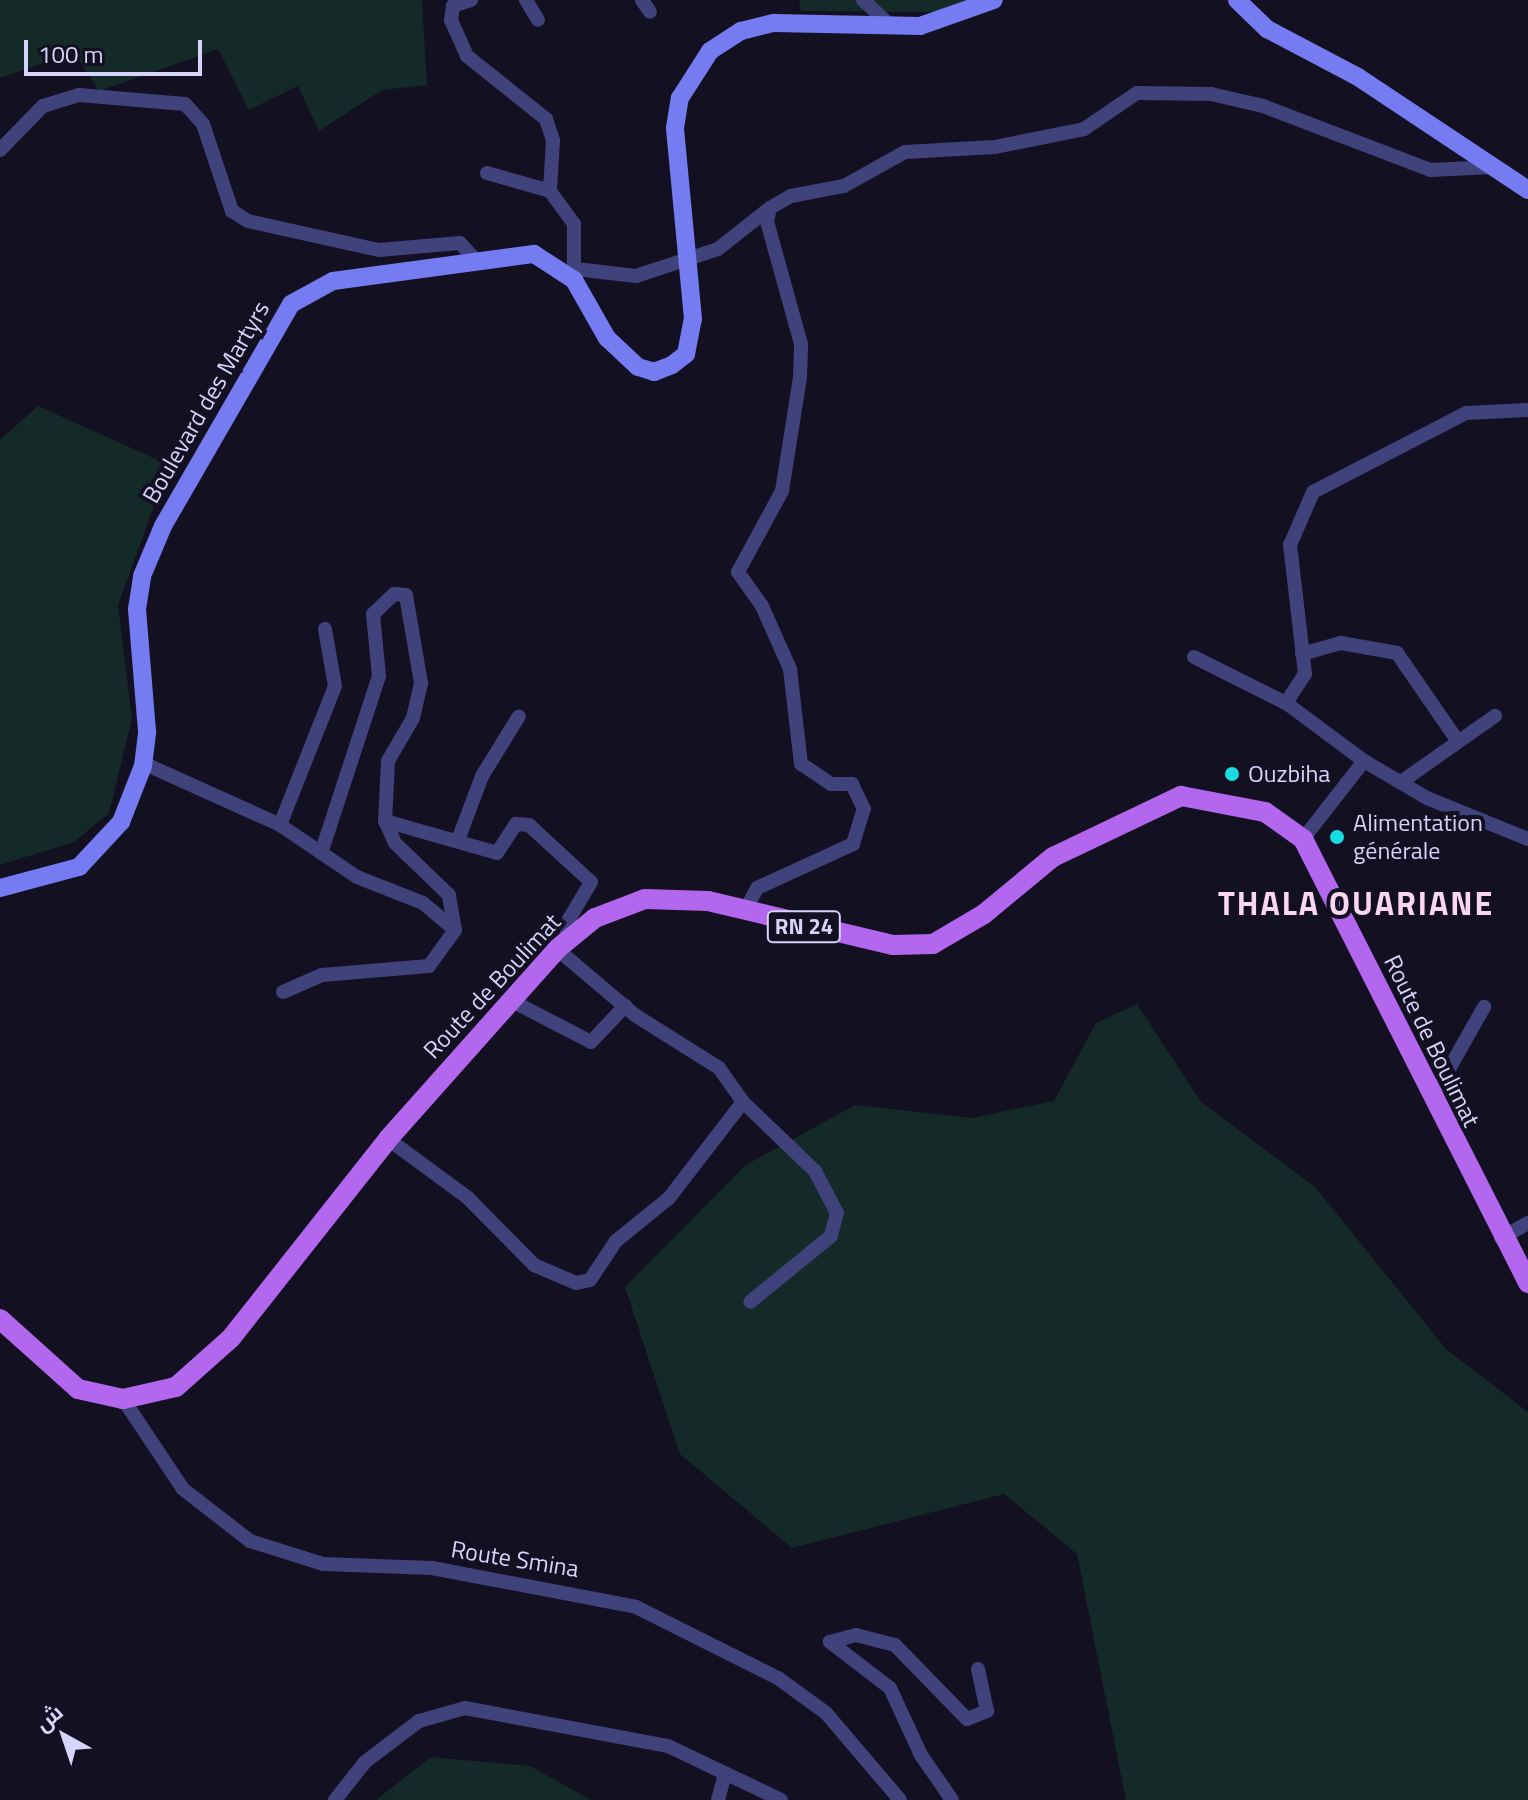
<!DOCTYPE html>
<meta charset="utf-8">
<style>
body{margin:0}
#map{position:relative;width:1528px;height:1800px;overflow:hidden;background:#121021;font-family:"Titillium Web",Cairo,sans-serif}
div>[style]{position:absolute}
.green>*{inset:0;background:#142a28}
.street>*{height:14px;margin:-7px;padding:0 7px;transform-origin:7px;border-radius:7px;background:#40427b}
.secondary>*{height:18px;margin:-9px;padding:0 9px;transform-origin:9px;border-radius:9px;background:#757bf0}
.primary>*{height:20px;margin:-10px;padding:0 10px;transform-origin:10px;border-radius:10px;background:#b367ef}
.dots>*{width:22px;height:22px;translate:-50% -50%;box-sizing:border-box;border:4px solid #121021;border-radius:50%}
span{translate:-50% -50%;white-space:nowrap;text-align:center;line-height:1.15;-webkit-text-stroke:8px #121021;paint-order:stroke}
.shield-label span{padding:2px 6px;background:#121021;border:2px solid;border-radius:6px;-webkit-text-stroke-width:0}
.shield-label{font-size:22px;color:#d6d4fa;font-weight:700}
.street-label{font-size:24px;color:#d6d4fa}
.poi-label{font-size:24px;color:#d6d4fa}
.left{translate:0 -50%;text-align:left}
.district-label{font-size:32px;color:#fbd6f0;font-weight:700;letter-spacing:2px}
.north{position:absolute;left:24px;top:1696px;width:80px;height:80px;-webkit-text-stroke:6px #121021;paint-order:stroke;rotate:320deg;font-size:22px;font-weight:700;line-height:32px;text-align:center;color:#d6d4fa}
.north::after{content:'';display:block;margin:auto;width:28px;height:36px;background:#d6d4fa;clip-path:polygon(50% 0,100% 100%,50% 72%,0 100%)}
.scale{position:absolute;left:24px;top:40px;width:178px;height:36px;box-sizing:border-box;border:4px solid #d6d4fa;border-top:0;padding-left:10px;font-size:24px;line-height:28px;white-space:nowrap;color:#d6d4fa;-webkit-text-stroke:6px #121021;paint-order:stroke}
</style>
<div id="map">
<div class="green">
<div style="clip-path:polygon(0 0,422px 0,427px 85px,382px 90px,319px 131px,298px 86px,249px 110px,218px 49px,99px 91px,74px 53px,0 78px)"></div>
<div style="clip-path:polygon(799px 0,970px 0,938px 12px,801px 11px)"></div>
<div style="clip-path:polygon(38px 406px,169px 465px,118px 605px,132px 719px,109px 813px,74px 842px,0 865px,0 440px)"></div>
<div style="clip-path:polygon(1137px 1004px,1201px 1102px,1315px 1187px,1446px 1349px,1528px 1412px,1528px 1800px,1126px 1800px,1077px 1554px,1004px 1494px,792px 1548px,680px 1454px,625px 1287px,746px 1165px,855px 1105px,973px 1118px,1054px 1101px,1096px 1023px)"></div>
<div style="clip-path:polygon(431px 1757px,530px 1766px,591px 1800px,376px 1800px)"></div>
</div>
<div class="street">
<div style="left:471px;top:0;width:19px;rotate:162deg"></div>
<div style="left:453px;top:6px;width:14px;rotate:98deg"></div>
<div style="left:451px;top:20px;width:39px;rotate:66deg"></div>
<div style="left:467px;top:56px;width:101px;rotate:38.6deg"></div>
<div style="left:546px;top:119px;width:22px;rotate:72deg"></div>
<div style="left:553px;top:140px;width:51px;rotate:93.4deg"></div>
<div style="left:550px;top:191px;width:41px;rotate:54deg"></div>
<div style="left:574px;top:224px;width:56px;rotate:90deg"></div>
<div style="left:526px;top:0;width:23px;rotate:59deg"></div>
<div style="left:642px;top:0;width:14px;rotate:56deg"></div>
<div style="left:863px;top:0;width:40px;rotate:43deg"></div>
<div style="left:0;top:150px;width:62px;rotate:-45.7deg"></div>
<div style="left:43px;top:106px;width:38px;rotate:-17deg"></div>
<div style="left:79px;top:95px;width:106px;rotate:4.9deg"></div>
<div style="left:185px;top:104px;width:27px;rotate:48deg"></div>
<div style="left:203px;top:124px;width:92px;rotate:71.6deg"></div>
<div style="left:232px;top:211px;width:19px;rotate:32deg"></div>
<div style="left:248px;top:221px;width:134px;rotate:12.5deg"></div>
<div style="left:379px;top:250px;width:81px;rotate:-4.9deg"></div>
<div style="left:460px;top:243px;width:24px;rotate:48deg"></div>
<div style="left:487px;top:173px;width:66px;rotate:15.9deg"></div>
<div style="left:576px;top:269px;width:60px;rotate:6.7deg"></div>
<div style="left:636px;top:276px;width:86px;rotate:-18.2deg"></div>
<div style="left:718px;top:249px;width:66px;rotate:-38.3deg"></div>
<div style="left:1302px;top:654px;width:41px;rotate:-15.8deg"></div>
<div style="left:1341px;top:643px;width:57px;rotate:10.1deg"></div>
<div style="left:1397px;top:653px;width:106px;rotate:55.4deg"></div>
<div style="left:1194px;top:657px;width:103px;rotate:26.6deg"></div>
<div style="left:1286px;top:703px;width:97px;rotate:36.6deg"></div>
<div style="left:1286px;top:703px;width:35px;rotate:-57deg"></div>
<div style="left:1305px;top:674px;width:130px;rotate:-96.6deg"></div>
<div style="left:1290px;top:545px;width:58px;rotate:-66.5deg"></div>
<div style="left:1313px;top:492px;width:172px;rotate:-27.3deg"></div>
<div style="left:1466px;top:413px;width:62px;rotate:-2.8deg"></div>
<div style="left:143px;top:763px;width:150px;rotate:24.3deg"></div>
<div style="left:280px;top:825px;width:93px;rotate:34deg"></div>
<div style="left:357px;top:877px;width:71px;rotate:21.5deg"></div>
<div style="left:423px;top:903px;width:42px;rotate:40.2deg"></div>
<div style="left:1401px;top:782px;width:115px;rotate:-35.1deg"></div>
<div style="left:385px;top:821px;width:116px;rotate:15.9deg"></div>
<div style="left:497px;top:853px;width:35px;rotate:-57deg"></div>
<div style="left:516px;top:824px;width:13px;rotate:4deg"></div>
<div style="left:529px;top:825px;width:84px;rotate:42.6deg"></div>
<div style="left:591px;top:882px;width:43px;rotate:120.7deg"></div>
<div style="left:569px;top:919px;width:23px;rotate:100deg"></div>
<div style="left:280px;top:825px;width:149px;rotate:-68.4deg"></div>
<div style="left:335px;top:686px;width:58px;rotate:-100deg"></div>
<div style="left:1303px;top:839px;width:99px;rotate:-52deg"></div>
<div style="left:1364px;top:761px;width:73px;rotate:30.4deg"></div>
<div style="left:1427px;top:798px;width:109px;rotate:22.1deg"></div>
<div style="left:458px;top:840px;width:68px;rotate:-69.4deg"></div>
<div style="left:482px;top:776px;width:70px;rotate:-58.3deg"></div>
<div style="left:745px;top:911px;width:26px;rotate:-62deg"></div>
<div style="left:757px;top:888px;width:106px;rotate:-24.6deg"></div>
<div style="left:853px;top:844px;width:37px;rotate:-73deg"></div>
<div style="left:864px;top:809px;width:28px;rotate:-116deg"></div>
<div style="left:852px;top:784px;width:21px;rotate:180deg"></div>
<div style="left:831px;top:784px;width:36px;rotate:-146deg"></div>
<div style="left:801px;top:764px;width:96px;rotate:-96.6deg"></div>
<div style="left:790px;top:669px;width:69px;rotate:-114deg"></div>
<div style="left:762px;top:606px;width:42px;rotate:-125.2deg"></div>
<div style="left:738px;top:572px;width:92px;rotate:-61.5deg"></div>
<div style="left:782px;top:491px;width:115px;rotate:-81deg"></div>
<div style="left:800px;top:377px;width:33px;rotate:-88deg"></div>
<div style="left:801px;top:344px;width:128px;rotate:-105.5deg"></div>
<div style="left:767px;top:221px;width:13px;rotate:-77deg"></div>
<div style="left:770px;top:208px;width:24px;rotate:-30deg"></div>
<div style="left:791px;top:196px;width:54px;rotate:-10.7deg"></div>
<div style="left:844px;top:186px;width:70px;rotate:-29.1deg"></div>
<div style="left:905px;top:152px;width:90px;rotate:-3.2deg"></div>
<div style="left:995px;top:147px;width:91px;rotate:-11.4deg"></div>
<div style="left:1084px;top:129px;width:64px;rotate:-34.2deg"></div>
<div style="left:1137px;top:93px;width:74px;rotate:0.8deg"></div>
<div style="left:1211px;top:94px;width:53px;rotate:13deg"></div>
<div style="left:1263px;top:106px;width:180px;rotate:20.9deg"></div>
<div style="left:1431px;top:170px;width:62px;rotate:-2.8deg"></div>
<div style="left:283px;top:992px;width:43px;rotate:-23.6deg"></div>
<div style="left:322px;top:975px;width:107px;rotate:-4.8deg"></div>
<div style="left:429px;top:966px;width:44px;rotate:-54.2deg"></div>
<div style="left:455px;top:930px;width:36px;rotate:-100deg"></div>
<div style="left:449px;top:895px;width:75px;rotate:-136.1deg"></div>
<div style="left:395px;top:843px;width:24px;rotate:-114deg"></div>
<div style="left:385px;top:821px;width:60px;rotate:-87.1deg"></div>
<div style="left:388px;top:761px;width:50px;rotate:-59.8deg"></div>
<div style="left:413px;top:718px;width:36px;rotate:-77deg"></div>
<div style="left:421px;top:683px;width:89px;rotate:-99.7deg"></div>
<div style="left:406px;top:595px;width:12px;rotate:-175deg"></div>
<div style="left:394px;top:594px;width:29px;rotate:136deg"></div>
<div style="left:373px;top:614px;width:62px;rotate:84.5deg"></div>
<div style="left:379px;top:676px;width:186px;rotate:108.1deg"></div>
<div style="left:510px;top:1000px;width:91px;rotate:27.4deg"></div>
<div style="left:591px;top:1042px;width:50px;rotate:-46.6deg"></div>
<div style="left:1432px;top:1099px;width:106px;rotate:-60.5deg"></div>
<div style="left:743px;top:1102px;width:100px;rotate:43.8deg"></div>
<div style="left:815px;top:1171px;width:47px;rotate:62.4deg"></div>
<div style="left:837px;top:1213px;width:24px;rotate:105deg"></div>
<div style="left:831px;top:1236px;width:104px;rotate:140.8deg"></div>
<div style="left:388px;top:1139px;width:98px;rotate:36.3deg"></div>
<div style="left:467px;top:1197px;width:95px;rotate:45.4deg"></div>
<div style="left:534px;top:1265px;width:46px;rotate:23.2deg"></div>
<div style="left:576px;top:1283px;width:14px;rotate:-12deg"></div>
<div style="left:590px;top:1280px;width:47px;rotate:-56.3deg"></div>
<div style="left:616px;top:1241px;width:68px;rotate:-39.1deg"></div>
<div style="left:669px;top:1198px;width:121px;rotate:-52.4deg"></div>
<div style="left:743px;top:1102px;width:42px;rotate:-125.2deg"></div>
<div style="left:719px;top:1068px;width:99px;rotate:-147.8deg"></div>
<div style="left:635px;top:1015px;width:102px;rotate:-139.8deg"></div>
<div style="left:1501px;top:1238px;width:31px;rotate:-29deg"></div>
<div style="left:123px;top:1399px;width:108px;rotate:56.3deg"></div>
<div style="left:183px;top:1489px;width:85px;rotate:37.8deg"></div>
<div style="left:250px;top:1541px;width:77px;rotate:17.5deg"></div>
<div style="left:323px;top:1564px;width:109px;rotate:2.1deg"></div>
<div style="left:432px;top:1568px;width:208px;rotate:10.8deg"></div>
<div style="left:636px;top:1607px;width:159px;rotate:26.6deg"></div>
<div style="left:778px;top:1678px;width:59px;rotate:36.1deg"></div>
<div style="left:826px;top:1713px;width:114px;rotate:49.6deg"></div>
<div style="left:335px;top:1800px;width:48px;rotate:-51.7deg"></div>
<div style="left:365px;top:1762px;width:68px;rotate:-37.2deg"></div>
<div style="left:419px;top:1721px;width:48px;rotate:-15.8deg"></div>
<div style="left:465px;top:1708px;width:207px;rotate:10.6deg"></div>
<div style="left:668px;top:1746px;width:125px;rotate:25.5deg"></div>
<div style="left:718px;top:1800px;width:24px;rotate:-75deg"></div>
<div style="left:952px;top:1800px;width:55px;rotate:-124.6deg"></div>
<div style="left:921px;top:1755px;width:74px;rotate:-114.8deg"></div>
<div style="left:890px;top:1688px;width:76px;rotate:-142.5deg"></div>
<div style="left:830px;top:1642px;width:27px;rotate:-15deg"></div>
<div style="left:856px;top:1635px;width:40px;rotate:14.4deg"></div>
<div style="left:895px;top:1645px;width:103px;rotate:45.8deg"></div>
<div style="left:967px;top:1719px;width:22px;rotate:-22deg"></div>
<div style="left:987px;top:1711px;width:43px;rotate:-102.1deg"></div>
</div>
<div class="secondary">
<div style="left:1237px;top:0;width:42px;rotate:44deg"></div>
<div style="left:1267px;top:29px;width:103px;rotate:27.8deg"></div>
<div style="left:1358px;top:77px;width:204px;rotate:33.6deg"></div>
<div style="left:0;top:888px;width:82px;rotate:-14.9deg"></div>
<div style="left:79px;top:867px;width:62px;rotate:-47deg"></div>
<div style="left:121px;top:822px;width:60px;rotate:-68.6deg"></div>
<div style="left:143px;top:766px;width:35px;rotate:-83deg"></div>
<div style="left:147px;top:731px;width:122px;rotate:-94.7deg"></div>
<div style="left:137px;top:609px;width:33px;rotate:-81deg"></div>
<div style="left:142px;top:576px;width:54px;rotate:-67.2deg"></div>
<div style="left:163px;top:526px;width:256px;rotate:-60deg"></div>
<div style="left:291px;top:304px;width:48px;rotate:-28.7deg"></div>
<div style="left:333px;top:281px;width:203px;rotate:-7.7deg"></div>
<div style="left:534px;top:254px;width:48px;rotate:33deg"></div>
<div style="left:574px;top:280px;width:67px;rotate:60.4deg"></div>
<div style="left:607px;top:338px;width:42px;rotate:43.1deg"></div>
<div style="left:638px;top:367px;width:17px;rotate:17deg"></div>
<div style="left:654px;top:372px;width:19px;rotate:-21deg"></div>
<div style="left:672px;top:365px;width:18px;rotate:-38deg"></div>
<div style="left:686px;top:354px;width:36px;rotate:-79deg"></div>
<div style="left:693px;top:319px;width:192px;rotate:-95.4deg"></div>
<div style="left:675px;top:128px;width:30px;rotate:-81deg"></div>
<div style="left:680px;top:98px;width:56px;rotate:-57.4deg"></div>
<div style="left:710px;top:51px;width:37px;rotate:-33deg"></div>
<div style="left:741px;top:31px;width:34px;rotate:-14deg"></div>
<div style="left:774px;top:23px;width:146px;rotate:1.2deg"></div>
<div style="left:920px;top:26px;width:78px;rotate:-19.4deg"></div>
</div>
<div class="primary">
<div style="left:0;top:1319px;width:105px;rotate:41.9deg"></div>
<div style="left:78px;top:1389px;width:46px;rotate:12.5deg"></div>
<div style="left:123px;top:1399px;width:54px;rotate:-12.8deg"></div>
<div style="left:176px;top:1387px;width:74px;rotate:-41.7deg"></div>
<div style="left:231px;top:1338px;width:253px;rotate:-51.7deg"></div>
<div style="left:388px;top:1139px;width:254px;rotate:-48.3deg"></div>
<div style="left:557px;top:949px;width:49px;rotate:-39.2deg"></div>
<div style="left:595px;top:918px;width:53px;rotate:-20.8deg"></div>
<div style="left:645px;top:899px;width:63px;rotate:1.8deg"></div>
<div style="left:708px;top:901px;width:190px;rotate:13.4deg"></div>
<div style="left:893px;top:945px;width:40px;rotate:-1.4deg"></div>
<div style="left:933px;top:944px;width:59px;rotate:-30.5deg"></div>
<div style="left:984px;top:914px;width:89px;rotate:-39.6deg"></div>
<div style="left:1053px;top:857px;width:142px;rotate:-25.5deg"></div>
<div style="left:1181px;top:796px;width:86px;rotate:10.8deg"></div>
<div style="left:1265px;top:812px;width:47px;rotate:35.4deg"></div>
<div style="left:1303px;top:839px;width:498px;rotate:63.1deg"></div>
</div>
<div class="dots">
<div style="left:1232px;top:774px;background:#18dce2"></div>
<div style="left:1337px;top:837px;background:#18dce2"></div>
</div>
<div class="shield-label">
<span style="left:804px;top:927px">RN 24</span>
</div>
<div class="street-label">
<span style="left:206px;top:402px;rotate:-60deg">Boulevard des Martyrs</span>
<span style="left:492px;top:986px;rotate:-47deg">Route de Boulimat</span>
<span style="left:1432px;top:1041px;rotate:64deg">Route de Boulimat</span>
<span style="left:515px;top:1559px;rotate:9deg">Route Smina</span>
</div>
<div class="poi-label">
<span class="left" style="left:1248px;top:774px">Ouzbiha</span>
<span class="left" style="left:1353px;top:837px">Alimentation<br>générale</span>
</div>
<div class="district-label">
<span style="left:1356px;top:903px">THALA OUARIANE</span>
</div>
<div class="north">ش</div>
<div class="scale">100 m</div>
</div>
